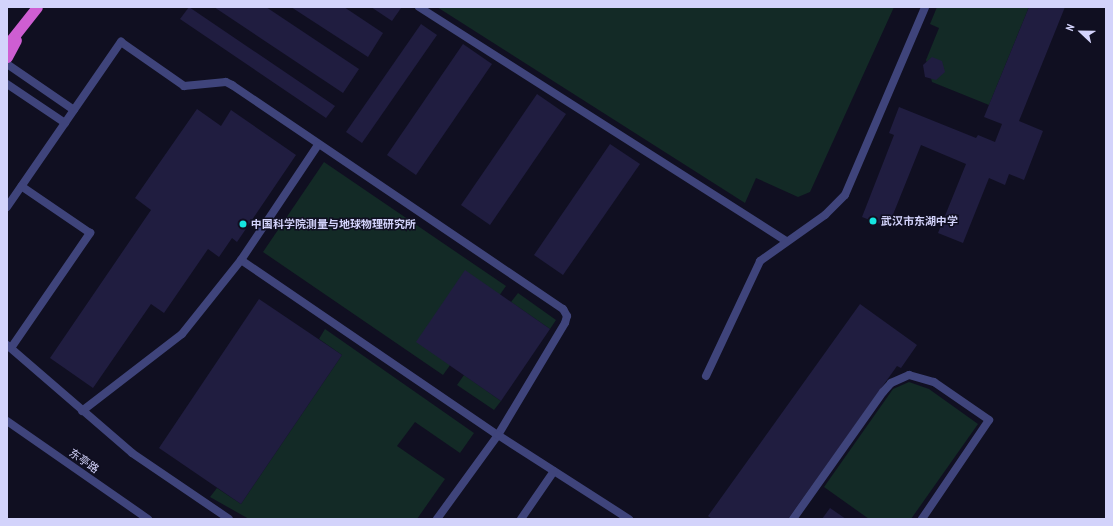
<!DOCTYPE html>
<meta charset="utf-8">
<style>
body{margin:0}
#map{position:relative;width:1113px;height:526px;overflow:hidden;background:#100f21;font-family:"PT Sans Narrow","Noto Sans SC",sans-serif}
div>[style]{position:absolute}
.green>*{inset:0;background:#132a26}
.building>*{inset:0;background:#201d40}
.service>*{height:8px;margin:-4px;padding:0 4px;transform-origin:4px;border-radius:4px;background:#3f447b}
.tertiary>*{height:8px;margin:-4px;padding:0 4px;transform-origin:4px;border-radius:4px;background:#3f447b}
.trunk>*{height:11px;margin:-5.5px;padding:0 5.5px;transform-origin:5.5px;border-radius:5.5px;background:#ce5ed2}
.dots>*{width:11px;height:11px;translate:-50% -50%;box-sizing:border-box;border:2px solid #100f21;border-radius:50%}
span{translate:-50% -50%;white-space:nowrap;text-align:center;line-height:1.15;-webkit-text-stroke:3px #100f21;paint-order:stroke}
.poi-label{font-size:11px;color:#d3d3fb;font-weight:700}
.left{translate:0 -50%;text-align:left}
.street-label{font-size:11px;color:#d3d3fb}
.frame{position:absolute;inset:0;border:8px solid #d3d3fb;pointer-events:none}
.north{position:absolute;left:1061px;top:12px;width:40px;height:40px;-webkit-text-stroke:3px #100f21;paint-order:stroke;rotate:292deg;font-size:11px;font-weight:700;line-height:16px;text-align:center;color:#d3d3fb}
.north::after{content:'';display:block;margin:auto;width:14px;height:18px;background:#d3d3fb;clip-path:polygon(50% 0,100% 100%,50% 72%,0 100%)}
</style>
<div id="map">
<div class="green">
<div style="clip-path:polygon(437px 7px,894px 7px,810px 192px,798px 197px,756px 178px,745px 203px)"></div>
<div style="clip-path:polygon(937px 7px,1029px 7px,989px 105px,932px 82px,926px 60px,939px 28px,930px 24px)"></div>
<div style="clip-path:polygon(324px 162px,506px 286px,443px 375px,263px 252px)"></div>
<div style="clip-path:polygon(518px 293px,556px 320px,550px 329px,511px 302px)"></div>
<div style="clip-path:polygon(325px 329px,474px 433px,460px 453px,415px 422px,397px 446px,445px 479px,417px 519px,249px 519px,210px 497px,217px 488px,241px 504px,342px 355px,319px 339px)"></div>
<div style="clip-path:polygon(464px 375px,501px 401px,494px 410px,457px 385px)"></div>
<div style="clip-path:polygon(909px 382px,929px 389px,978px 424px,911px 519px,869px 519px,824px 487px,893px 389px)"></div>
</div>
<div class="building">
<div style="clip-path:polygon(189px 7px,335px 106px,326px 118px,180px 19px)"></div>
<div style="clip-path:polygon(214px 7px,266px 7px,359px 69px,343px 93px)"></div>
<div style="clip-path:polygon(291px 7px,344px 7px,383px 33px,368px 57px)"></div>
<div style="clip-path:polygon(371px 7px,399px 7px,401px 8px,392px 21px)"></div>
<div style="clip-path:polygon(1029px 7px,1065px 7px,1019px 121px,1043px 131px,1024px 180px,1009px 174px,1005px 185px,989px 178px,963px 243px,938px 233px,966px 164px,921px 145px,888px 227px,862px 217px,894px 135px,889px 133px,899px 107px,976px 138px,978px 135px,995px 142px,1002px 124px,984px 117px)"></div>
<div style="clip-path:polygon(421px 24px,437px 35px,362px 143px,346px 132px)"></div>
<div style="clip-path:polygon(463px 44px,492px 64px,416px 175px,387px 155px)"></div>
<div style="clip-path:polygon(932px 57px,942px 61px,945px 72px,936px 80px,925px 77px,923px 65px)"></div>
<div style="clip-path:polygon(537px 94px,566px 114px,490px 225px,461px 205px)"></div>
<div style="clip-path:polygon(197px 109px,221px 126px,231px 110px,296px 155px,237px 242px,232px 238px,219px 257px,208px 249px,164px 313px,151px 304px,93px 388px,50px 358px,151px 210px,135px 198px)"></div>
<div style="clip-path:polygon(610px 144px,640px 164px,563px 275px,534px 255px)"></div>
<div style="clip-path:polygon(465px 270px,550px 329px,501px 401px,416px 342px)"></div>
<div style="clip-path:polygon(259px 299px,342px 355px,241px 504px,159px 448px)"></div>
<div style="clip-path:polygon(860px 304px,917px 345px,901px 368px,897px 366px,788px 519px,712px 519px,708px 516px)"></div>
<div style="clip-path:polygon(830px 508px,846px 519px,822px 519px)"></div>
</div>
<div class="service">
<div style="left:419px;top:7px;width:436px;rotate:32.5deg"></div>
<div style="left:7px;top:64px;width:81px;rotate:34.5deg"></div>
<div style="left:7px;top:84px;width:70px;rotate:33.9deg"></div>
<div style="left:7px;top:207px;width:201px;rotate:-55.4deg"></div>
<div style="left:121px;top:42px;width:77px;rotate:34.9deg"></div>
<div style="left:184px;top:86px;width:42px;rotate:-5.4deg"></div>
<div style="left:226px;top:82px;width:7px;rotate:27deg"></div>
<div style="left:232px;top:85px;width:400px;rotate:34.1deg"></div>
<div style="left:563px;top:309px;width:8px;rotate:60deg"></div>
<div style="left:567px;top:316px;width:7px;rotate:106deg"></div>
<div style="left:565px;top:323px;width:131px;rotate:120.9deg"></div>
<div style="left:498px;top:435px;width:104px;rotate:126deg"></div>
<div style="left:241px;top:260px;width:311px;rotate:34.3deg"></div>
<div style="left:498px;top:435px;width:156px;rotate:32.7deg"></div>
<div style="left:7px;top:345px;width:165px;rotate:40.8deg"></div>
<div style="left:132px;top:453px;width:117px;rotate:34.2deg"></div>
<div style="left:11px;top:348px;width:140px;rotate:-55.5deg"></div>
<div style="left:90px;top:233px;width:83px;rotate:-145.7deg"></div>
<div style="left:706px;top:376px;width:127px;rotate:-64.8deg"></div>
<div style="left:760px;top:261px;width:80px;rotate:-35.3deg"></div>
<div style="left:825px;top:215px;width:28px;rotate:-45deg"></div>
<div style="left:845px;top:195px;width:204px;rotate:-66.9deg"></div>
<div style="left:82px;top:411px;width:126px;rotate:-37.6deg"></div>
<div style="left:182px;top:334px;width:95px;rotate:-51.4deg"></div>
<div style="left:241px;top:260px;width:138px;rotate:-56.2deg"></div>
<div style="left:521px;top:519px;width:58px;rotate:-55.5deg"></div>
<div style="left:793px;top:519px;width:156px;rotate:-54.7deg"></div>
<div style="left:883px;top:392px;width:12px;rotate:-48deg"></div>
<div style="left:891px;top:383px;width:20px;rotate:-24deg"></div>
<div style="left:909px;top:375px;width:26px;rotate:16deg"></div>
<div style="left:934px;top:382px;width:67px;rotate:34.6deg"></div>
<div style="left:989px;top:420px;width:120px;rotate:124.1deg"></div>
</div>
<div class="tertiary">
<div style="left:7px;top:421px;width:172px;rotate:34.8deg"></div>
</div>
<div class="trunk">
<div style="left:7px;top:45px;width:48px;rotate:-51.7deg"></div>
<div style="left:7px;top:57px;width:19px;rotate:-62deg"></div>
</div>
<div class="dots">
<div style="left:873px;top:221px;background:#15e5e0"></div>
<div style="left:243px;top:224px;background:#15e5e0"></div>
</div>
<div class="poi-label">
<span class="left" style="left:881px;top:221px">武汉市东湖中学</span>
<span class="left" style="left:251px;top:224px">中国科学院测量与地球物理研究所</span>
</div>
<div class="street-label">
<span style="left:84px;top:461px;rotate:35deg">东亭路</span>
</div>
<div class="frame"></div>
<div class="north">N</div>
</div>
